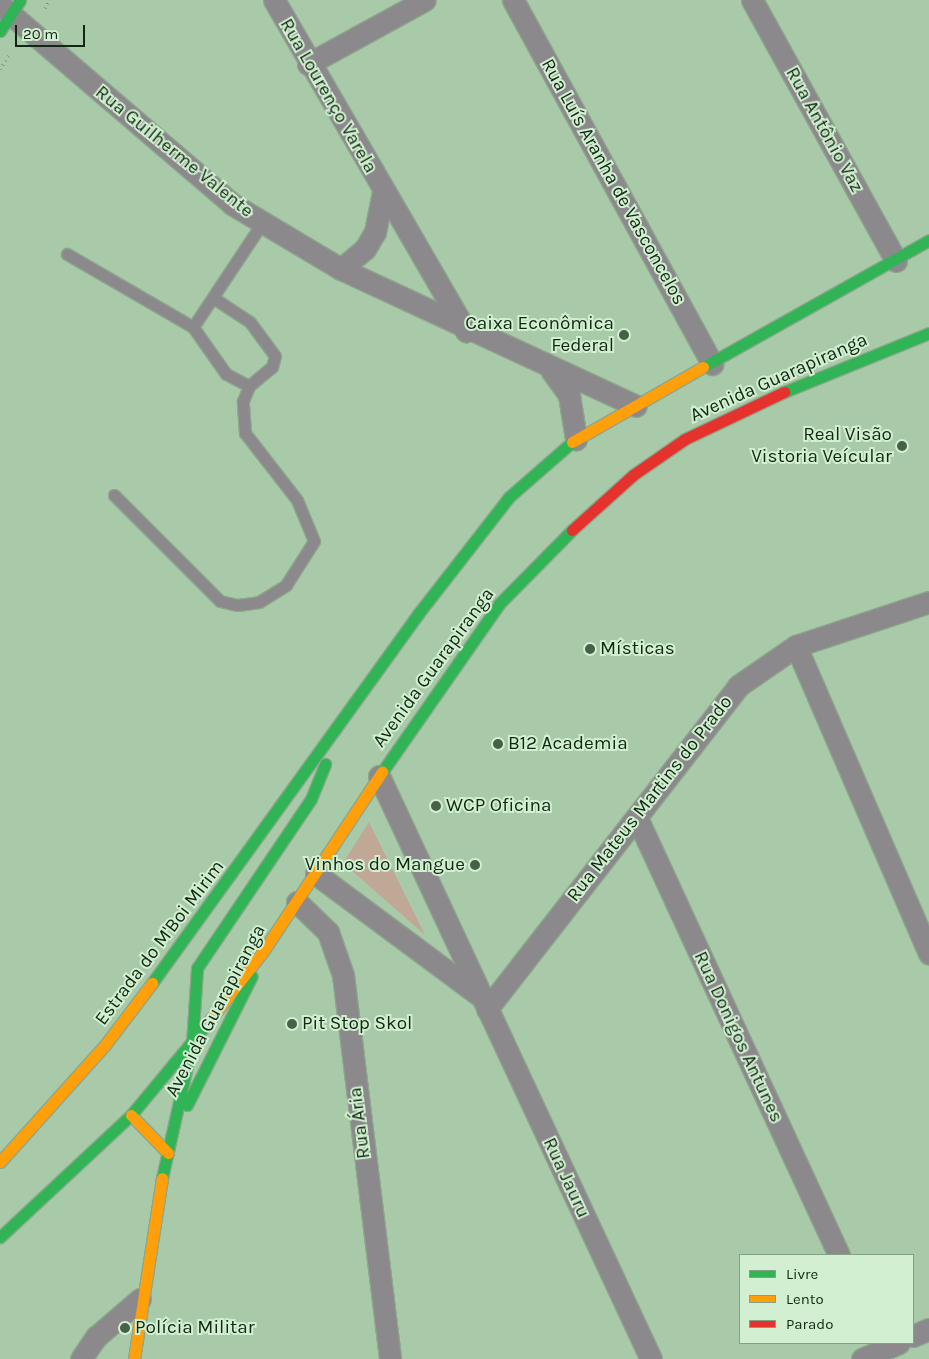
<!DOCTYPE html>
<meta charset="utf-8">
<style>
body{margin:0}
#map{position:relative;width:929px;height:1359px;overflow:hidden;background:#a9caa9;font-family:Karla,sans-serif}
div>[style]{position:absolute}
.green>*{inset:0;background:#c1a896}
.path>*{height:3px;margin-top:-1.5px;transform-origin:0;background:repeating-linear-gradient(90deg,#848a84 0 1px,transparent 0 5px)}
.roads{filter:drop-shadow(1px 0 #8da78d) drop-shadow(-1px 0 #8da78d) drop-shadow(0 1px #8da78d) drop-shadow(0 -1px #8da78d)}
.lane>*{height:11px;margin:-5.5px;padding:0 5.5px;transform-origin:5.5px;border-radius:5.5px;background:#8c898c}
.street>*{height:21px;margin:-10.5px;padding:0 10.5px;transform-origin:10.5px;border-radius:10.5px;background:#8c898c}
.fast>*{height:11px;margin:-5.5px;padding:0 5.5px;transform-origin:5.5px;border-radius:5.5px;background:#30b455}
.slow>*{height:11px;margin:-5.5px;padding:0 5.5px;transform-origin:5.5px;border-radius:5.5px;background:#ff9f0a}
.jam>*{height:11px;margin:-5.5px;padding:0 5.5px;transform-origin:5.5px;border-radius:5.5px;background:#e5322d}
.dots>*{width:14px;height:14px;translate:-50% -50%;box-sizing:border-box;border:2px solid #d2f0d1;border-radius:50%}
span{translate:-50% -50%;white-space:nowrap;text-align:center;line-height:1.15;-webkit-text-stroke:4px #d2f0d1;paint-order:stroke}
.street-label{font-size:19px;color:#102812}
.poi-label{font-size:19px;color:#102812}
.right{translate:-100% -50%;text-align:right}
.left{translate:0 -50%;text-align:left}
.legend{position:absolute;left:739px;top:1254px;width:175px;height:90px;box-sizing:border-box;background:#d2f0d1;border:1px solid #84a085;margin:0;padding:6px 9px;list-style:none;font-size:15px;color:#102812}
.legend li{display:flex;align-items:center;gap:10px;height:25px}
.legend b{width:25px;border:1px solid #84a085}
.scale{position:absolute;left:15px;top:25px;width:70px;height:22px;box-sizing:border-box;border:2px solid #102812;border-top:0;padding-left:6px;font-size:15px;line-height:18px;white-space:nowrap;color:#102812;-webkit-text-stroke:4px #d2f0d1;paint-order:stroke}
</style>
<div id="map">
<div class="green">
<div style="clip-path:polygon(369px 822px,425px 935px,343px 863px)"></div>
</div>
<div class="path">
<div style="left:45px;top:8px;width:9px;rotate:-63deg"></div>
<div style="left:0;top:69px;width:17px;rotate:-57deg"></div>
</div>
<div class="roads">
<div class="lane">
<div style="left:67px;top:254px;width:146px;rotate:30.1deg"></div>
<div style="left:249px;top:386px;width:26px;rotate:-152deg"></div>
<div style="left:226px;top:374px;width:57px;rotate:-125.1deg"></div>
<div style="left:193px;top:327px;width:125px;rotate:-56.4deg"></div>
<div style="left:114px;top:495px;width:150px;rotate:45deg"></div>
<div style="left:220px;top:601px;width:18px;rotate:13deg"></div>
<div style="left:238px;top:605px;width:21px;rotate:-8deg"></div>
<div style="left:259px;top:602px;width:32px;rotate:-32deg"></div>
<div style="left:286px;top:585px;width:52px;rotate:-57.5deg"></div>
<div style="left:314px;top:541px;width:44px;rotate:-112.5deg"></div>
<div style="left:297px;top:500px;width:85px;rotate:-127.8deg"></div>
<div style="left:245px;top:433px;width:32px;rotate:-94deg"></div>
<div style="left:243px;top:401px;width:16px;rotate:-68deg"></div>
<div style="left:249px;top:386px;width:30px;rotate:-40deg"></div>
<div style="left:272px;top:367px;width:11px;rotate:-75deg"></div>
<div style="left:275px;top:356px;width:42px;rotate:-126.3deg"></div>
<div style="left:250px;top:322px;width:42px;rotate:-146.7deg"></div>
</div>
<div class="street">
<div style="left:274px;top:0;width:383px;rotate:59.9deg"></div>
<div style="left:513px;top:0;width:415px;rotate:61.3deg"></div>
<div style="left:752px;top:0;width:298px;rotate:61.1deg"></div>
<div style="left:0;top:5px;width:306px;rotate:40.6deg"></div>
<div style="left:232px;top:204px;width:127px;rotate:30.8deg"></div>
<div style="left:341px;top:269px;width:325px;rotate:24.9deg"></div>
<div style="left:308px;top:64px;width:133px;rotate:-28.7deg"></div>
<div style="left:341px;top:269px;width:31px;rotate:-40deg"></div>
<div style="left:365px;top:249px;width:20px;rotate:-60deg"></div>
<div style="left:375px;top:232px;width:41px;rotate:-78.7deg"></div>
<div style="left:551px;top:370px;width:31px;rotate:54deg"></div>
<div style="left:569px;top:395px;width:45px;rotate:81deg"></div>
<div style="left:796px;top:646px;width:335px;rotate:66.6deg"></div>
<div style="left:379px;top:776px;width:643px;rotate:64.99deg"></div>
<div style="left:637px;top:818px;width:481px;rotate:65.2deg"></div>
<div style="left:316px;top:874px;width:204px;rotate:36.6deg"></div>
<div style="left:297px;top:902px;width:43px;rotate:44.1deg"></div>
<div style="left:328px;top:932px;width:46px;rotate:70.8deg"></div>
<div style="left:343px;top:975px;width:387px;rotate:83deg"></div>
<div style="left:487px;top:1009px;width:409px;rotate:-52.1deg"></div>
<div style="left:738px;top:686px;width:70px;rotate:-34.6deg"></div>
<div style="left:796px;top:646px;width:140px;rotate:-18.3deg"></div>
<div style="left:913px;top:1336px;width:17px;rotate:-24deg"></div>
<div style="left:81px;top:1359px;width:27px;rotate:-56deg"></div>
<div style="left:96px;top:1337px;width:58px;rotate:-40.8deg"></div>
<div style="left:862px;top:1359px;width:40px;rotate:-23.4deg"></div>
</div>
<div class="fast">
<div style="left:0;top:31px;width:37px;rotate:-57deg"></div>
<div style="left:703px;top:367px;width:259px;rotate:-29.3deg"></div>
<div style="left:784px;top:392px;width:157px;rotate:-22.1deg"></div>
<div style="left:382px;top:772px;width:205px;rotate:-55.1deg"></div>
<div style="left:499px;top:604px;width:104px;rotate:-45.4deg"></div>
<div style="left:152px;top:983px;width:455px;rotate:-54.2deg"></div>
<div style="left:418px;top:614px;width:148px;rotate:-52.1deg"></div>
<div style="left:509px;top:497px;width:84px;rotate:-41.1deg"></div>
<div style="left:192px;top:1044px;width:76px;rotate:-86.2deg"></div>
<div style="left:197px;top:968px;width:204px;rotate:-56deg"></div>
<div style="left:311px;top:799px;width:38px;rotate:-68deg"></div>
<div style="left:187px;top:1105px;width:144px;rotate:-63.3deg"></div>
<div style="left:162px;top:1178px;width:137px;rotate:-77.4deg"></div>
<div style="left:0;top:1237px;width:179px;rotate:-43deg"></div>
<div style="left:131px;top:1115px;width:124px;rotate:-50.3deg"></div>
</div>
<div class="slow">
<div style="left:572px;top:442px;width:151px;rotate:-29.8deg"></div>
<div style="left:210px;top:1020px;width:88px;rotate:-52.4deg"></div>
<div style="left:264px;top:950px;width:214px;rotate:-56.5deg"></div>
<div style="left:131px;top:1115px;width:53px;rotate:45.8deg"></div>
<div style="left:0;top:1162px;width:157px;rotate:-48.1deg"></div>
<div style="left:105px;top:1045px;width:78px;rotate:-52.8deg"></div>
<div style="left:134px;top:1359px;width:183px;rotate:-81.2deg"></div>
</div>
<div class="jam">
<div style="left:572px;top:530px;width:82px;rotate:-42deg"></div>
<div style="left:633px;top:475px;width:63px;rotate:-34.7deg"></div>
<div style="left:685px;top:439px;width:110px;rotate:-25.4deg"></div>
</div>
</div>
<div class="dots">
<div style="left:624px;top:335px;background:#466147"></div>
<div style="left:902px;top:446px;background:#466147"></div>
<div style="left:590px;top:649px;background:#466147"></div>
<div style="left:498px;top:744px;background:#466147"></div>
<div style="left:436px;top:806px;background:#466147"></div>
<div style="left:475px;top:865px;background:#466147"></div>
<div style="left:292px;top:1024px;background:#466147"></div>
<div style="left:125px;top:1328px;background:#466147"></div>
</div>
<div class="street-label">
<span style="left:328px;top:96px;rotate:60deg">Rua Lourenço Varela</span>
<span style="left:824px;top:130px;rotate:61deg">Rua Antônio Vaz</span>
<span style="left:174px;top:152px;rotate:39deg">Rua Guilherme Valente</span>
<span style="left:613px;top:182px;rotate:61deg">Rua Luís Aranha de Vasconcelos</span>
<span style="left:779px;top:378px;rotate:-24deg">Avenida Guarapiranga</span>
<span style="left:434px;top:668px;rotate:-54deg">Avenida Guarapiranga</span>
<span style="left:650px;top:799px;rotate:-52deg">Rua Mateus Martins do Prado</span>
<span style="left:160px;top:943px;rotate:-53deg">Estrada do M'Boi Mirim</span>
<span style="left:216px;top:1011px;rotate:-62deg">Avenida Guarapiranga</span>
<span style="left:738px;top:1037px;rotate:65deg">Rua Donigos Antunes</span>
<span style="left:360px;top:1123px;rotate:-97deg">Rua Ária</span>
<span style="left:566px;top:1178px;rotate:65deg">Rua Jauru</span>
</div>
<div class="poi-label">
<span class="right" style="left:614px;top:335px">Caixa Econômica<br>Federal</span>
<span class="right" style="left:892px;top:446px">Real Visão<br>Vistoria Veícular</span>
<span class="left" style="left:600px;top:649px">Místicas</span>
<span class="left" style="left:508px;top:744px">B12 Academia</span>
<span class="left" style="left:446px;top:806px">WCP Oficina</span>
<span class="right" style="left:465px;top:865px">Vinhos do Mangue</span>
<span class="left" style="left:302px;top:1024px">Pit Stop Skol</span>
<span class="left" style="left:135px;top:1328px">Polícia Militar</span>
</div>
<ul class="legend">
<li><b style="height:6px;background:#30b455"></b>Livre</li>
<li><b style="height:6px;background:#ff9f0a"></b>Lento</li>
<li><b style="height:6px;background:#e5322d"></b>Parado</li>
</ul>
<div class="scale">20 m</div>
</div>
